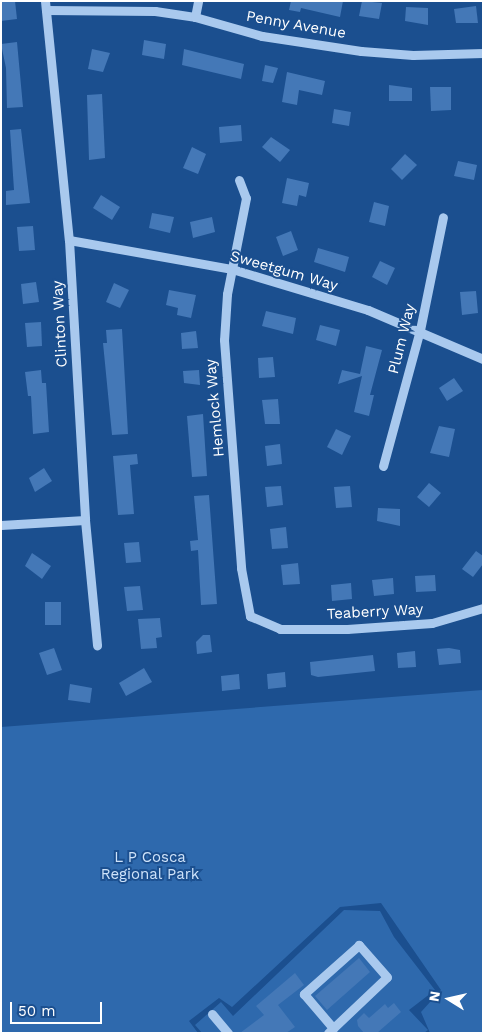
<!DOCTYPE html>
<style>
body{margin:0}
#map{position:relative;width:484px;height:1034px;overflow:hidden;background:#1b4f8f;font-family:"Work Sans",sans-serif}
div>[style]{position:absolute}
.green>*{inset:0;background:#2e69ad}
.building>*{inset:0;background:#4478b7}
.minor>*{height:9px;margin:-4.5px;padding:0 4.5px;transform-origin:4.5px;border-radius:4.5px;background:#a9c9ee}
span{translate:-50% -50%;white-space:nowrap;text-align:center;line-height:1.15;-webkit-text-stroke:4px #1b4f8f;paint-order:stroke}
.street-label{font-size:15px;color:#fff}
.park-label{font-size:15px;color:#cfe3fa}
.frame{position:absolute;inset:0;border:2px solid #fff;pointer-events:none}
.north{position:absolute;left:424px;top:974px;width:50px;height:50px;-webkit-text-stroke:4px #1b4f8f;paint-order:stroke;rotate:280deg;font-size:14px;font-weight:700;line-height:20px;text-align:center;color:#fff}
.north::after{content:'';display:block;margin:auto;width:18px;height:22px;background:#fff;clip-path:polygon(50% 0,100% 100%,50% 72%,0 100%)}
.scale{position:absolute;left:10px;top:1002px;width:92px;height:22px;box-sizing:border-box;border:2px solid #fff;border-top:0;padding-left:6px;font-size:15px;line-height:18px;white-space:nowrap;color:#fff;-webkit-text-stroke:4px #1b4f8f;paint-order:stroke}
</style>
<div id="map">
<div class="green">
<div style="clip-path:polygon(483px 690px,483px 1033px,430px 1033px,421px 1012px,441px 990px,381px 903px,340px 907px,232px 1007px,219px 998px,189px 1021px,198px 1033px,1px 1033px,1px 727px)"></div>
<div style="clip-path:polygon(344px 910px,380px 911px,394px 937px,435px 990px,409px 1010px,428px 1030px,424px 1033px,202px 1033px,195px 1025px,221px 1002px,233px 1016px)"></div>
</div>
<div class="building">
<div style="clip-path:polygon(1px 1px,15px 1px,17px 19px,1px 21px)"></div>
<div style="clip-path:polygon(291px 1px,343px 1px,340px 17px,301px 8px,300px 12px,289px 10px)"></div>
<div style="clip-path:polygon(362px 1px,382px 3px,379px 19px,359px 16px)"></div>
<div style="clip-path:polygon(476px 6px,478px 23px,456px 23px,454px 9px)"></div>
<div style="clip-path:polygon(406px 7px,428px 8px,428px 25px,405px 21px)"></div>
<div style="clip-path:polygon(144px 40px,166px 44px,164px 59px,142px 55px)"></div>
<div style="clip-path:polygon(17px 42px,23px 107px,7px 108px,6px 68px,1px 44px)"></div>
<div style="clip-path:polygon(92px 49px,110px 53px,103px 72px,88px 69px)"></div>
<div style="clip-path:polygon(184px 49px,244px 64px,241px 79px,182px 65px)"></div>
<div style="clip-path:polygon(265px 65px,278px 68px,273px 83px,262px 81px)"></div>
<div style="clip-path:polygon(287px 72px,325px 81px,322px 95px,299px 90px,297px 105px,282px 102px)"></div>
<div style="clip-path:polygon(389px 85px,412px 88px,412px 101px,389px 101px)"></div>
<div style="clip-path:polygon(430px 87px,451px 87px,451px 110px,431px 111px)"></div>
<div style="clip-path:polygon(102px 94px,105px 158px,89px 160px,87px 95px)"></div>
<div style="clip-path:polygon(334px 109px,351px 112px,349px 126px,332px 123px)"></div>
<div style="clip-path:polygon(241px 125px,242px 141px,220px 143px,219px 127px)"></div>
<div style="clip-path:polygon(21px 129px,30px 203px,6px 205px,6px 191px,14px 190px,10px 130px)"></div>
<div style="clip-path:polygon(271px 137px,290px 150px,280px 162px,262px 147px)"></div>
<div style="clip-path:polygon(192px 147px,206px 154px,198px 174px,183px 168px)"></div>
<div style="clip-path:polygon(405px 154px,417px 165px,402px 180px,391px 169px)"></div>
<div style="clip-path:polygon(458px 161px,477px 165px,474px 180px,454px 176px)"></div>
<div style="clip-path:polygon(287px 178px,309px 183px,306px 197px,299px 195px,297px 206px,282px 203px)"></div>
<div style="clip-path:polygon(101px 195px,120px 207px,112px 220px,93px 208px)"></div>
<div style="clip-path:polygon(374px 202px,389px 206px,385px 226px,369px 222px)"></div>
<div style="clip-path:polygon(152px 213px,174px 217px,170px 233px,149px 228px)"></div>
<div style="clip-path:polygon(212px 217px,215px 232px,193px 238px,190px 222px)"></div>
<div style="clip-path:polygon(33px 226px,35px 250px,19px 251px,17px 227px)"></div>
<div style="clip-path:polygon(291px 231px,298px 250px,283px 256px,276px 237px)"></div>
<div style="clip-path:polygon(318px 248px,349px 257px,345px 272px,314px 262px)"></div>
<div style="clip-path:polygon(380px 261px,395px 268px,387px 285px,372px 277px)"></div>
<div style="clip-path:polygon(36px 282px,39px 302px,23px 304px,21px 284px)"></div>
<div style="clip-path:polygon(114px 283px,129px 290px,120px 308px,106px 302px)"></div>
<div style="clip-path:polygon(169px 290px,196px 295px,191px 318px,177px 315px,178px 308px,166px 305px)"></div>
<div style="clip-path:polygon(476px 291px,478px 313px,462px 315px,460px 292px)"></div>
<div style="clip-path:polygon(266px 311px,296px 318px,293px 334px,262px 326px)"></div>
<div style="clip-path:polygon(41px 322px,42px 346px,27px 347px,25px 323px)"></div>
<div style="clip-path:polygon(320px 325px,340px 330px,336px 346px,316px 340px)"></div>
<div style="clip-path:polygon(122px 329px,128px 434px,112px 435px,103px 343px,107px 343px,106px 330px)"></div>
<div style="clip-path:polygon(196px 331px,198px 348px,182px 349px,181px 333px)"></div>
<div style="clip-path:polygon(366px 346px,382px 350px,370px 395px,374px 395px,369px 416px,354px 412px,362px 376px,338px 384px,342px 370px,360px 374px)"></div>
<div style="clip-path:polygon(273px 357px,275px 377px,259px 378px,258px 358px)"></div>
<div style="clip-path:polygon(41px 370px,42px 383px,46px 383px,49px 432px,33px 434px,31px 396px,28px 396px,25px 372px)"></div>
<div style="clip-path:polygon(199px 370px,200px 385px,184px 383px,183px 371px)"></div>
<div style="clip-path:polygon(454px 378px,463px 391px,447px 401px,439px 388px)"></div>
<div style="clip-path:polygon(278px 399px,280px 424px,265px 424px,262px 400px)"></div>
<div style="clip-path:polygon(203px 414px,207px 476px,192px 477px,187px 416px)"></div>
<div style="clip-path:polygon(439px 426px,455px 429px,449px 457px,430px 453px)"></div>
<div style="clip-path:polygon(336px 429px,351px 436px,342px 455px,327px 447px)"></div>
<div style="clip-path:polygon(280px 444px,282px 464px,267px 466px,265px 446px)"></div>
<div style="clip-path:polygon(137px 454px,138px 464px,130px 465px,134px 514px,118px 515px,113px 456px)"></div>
<div style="clip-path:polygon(44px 468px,52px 481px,35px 492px,29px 478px)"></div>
<div style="clip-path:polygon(429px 483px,441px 493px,429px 507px,417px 497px)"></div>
<div style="clip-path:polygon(281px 486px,283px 505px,267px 507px,265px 487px)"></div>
<div style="clip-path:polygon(350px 486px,352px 507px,336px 508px,334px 487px)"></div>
<div style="clip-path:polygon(209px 495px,217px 604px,201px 605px,198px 550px,191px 551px,190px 541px,198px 540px,194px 496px)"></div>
<div style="clip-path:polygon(378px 508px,400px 509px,400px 526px,377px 521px)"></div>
<div style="clip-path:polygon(286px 527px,288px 548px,272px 549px,270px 529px)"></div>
<div style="clip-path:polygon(139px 542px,141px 562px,126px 563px,124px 543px)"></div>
<div style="clip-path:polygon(476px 551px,483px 556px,483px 564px,473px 577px,462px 569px)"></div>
<div style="clip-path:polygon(32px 553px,51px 566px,42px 579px,25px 566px)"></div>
<div style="clip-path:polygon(298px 563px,300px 584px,283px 585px,281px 565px)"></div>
<div style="clip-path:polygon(435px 575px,436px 591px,416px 592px,415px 576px)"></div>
<div style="clip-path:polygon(393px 578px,394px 594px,374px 596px,372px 580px)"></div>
<div style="clip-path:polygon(351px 583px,352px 599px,332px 601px,331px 585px)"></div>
<div style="clip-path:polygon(140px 586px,143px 610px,127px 611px,124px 587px)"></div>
<div style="clip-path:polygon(45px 602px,61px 602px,61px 625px,45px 625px)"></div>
<div style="clip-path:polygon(160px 618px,162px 637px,156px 638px,157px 648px,141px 649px,138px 619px)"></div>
<div style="clip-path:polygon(203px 635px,210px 635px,212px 652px,197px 654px,196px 642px)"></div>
<div style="clip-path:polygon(54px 648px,62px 670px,47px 675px,39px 653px)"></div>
<div style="clip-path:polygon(449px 648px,460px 650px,461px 663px,439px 665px,437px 649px)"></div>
<div style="clip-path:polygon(415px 651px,416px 667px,398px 668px,397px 653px)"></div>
<div style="clip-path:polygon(373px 655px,375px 671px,318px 677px,311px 675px,310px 662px)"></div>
<div style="clip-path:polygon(144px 668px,152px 682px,126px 696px,119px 683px)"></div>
<div style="clip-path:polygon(285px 672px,286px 687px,268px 689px,267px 674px)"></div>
<div style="clip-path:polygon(239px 674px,240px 689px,222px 691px,221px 676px)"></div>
<div style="clip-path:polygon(70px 684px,92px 688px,90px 703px,68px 700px)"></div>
<div style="clip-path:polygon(359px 958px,370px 972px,327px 1010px,315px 996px)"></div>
<div style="clip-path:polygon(295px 973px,304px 985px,278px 1005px,295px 1027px,286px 1033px,240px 1033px,264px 1015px,256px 1006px)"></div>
<div style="clip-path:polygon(394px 1003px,401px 1012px,377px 1033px,364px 1033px,358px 1026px,357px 1020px,364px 1013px,369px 1018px,385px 1004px,388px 1008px)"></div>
</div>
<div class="minor">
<div style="left:45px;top:1px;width:240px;rotate:84.3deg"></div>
<div style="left:69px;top:240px;width:280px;rotate:86.7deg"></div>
<div style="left:85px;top:520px;width:126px;rotate:84.5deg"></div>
<div style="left:46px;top:10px;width:109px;rotate:0.5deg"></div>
<div style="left:155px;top:11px;width:40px;rotate:8.5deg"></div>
<div style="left:195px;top:17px;width:70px;rotate:15.8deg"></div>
<div style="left:262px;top:36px;width:100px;rotate:8.6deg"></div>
<div style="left:361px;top:51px;width:52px;rotate:4.4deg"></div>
<div style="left:413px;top:55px;width:70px;rotate:-1.6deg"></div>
<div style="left:195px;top:17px;width:16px;rotate:-79deg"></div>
<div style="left:239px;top:180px;width:19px;rotate:69deg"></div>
<div style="left:246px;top:198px;width:98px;rotate:101.2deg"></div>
<div style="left:227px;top:294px;width:46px;rotate:93.7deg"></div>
<div style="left:224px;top:340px;width:229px;rotate:85.7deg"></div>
<div style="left:241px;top:568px;width:49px;rotate:79.4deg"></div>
<div style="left:250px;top:616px;width:33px;rotate:23deg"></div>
<div style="left:280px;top:629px;width:67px"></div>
<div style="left:347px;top:629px;width:85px;rotate:-4deg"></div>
<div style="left:432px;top:623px;width:53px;rotate:-16.4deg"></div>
<div style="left:69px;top:240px;width:166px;rotate:10.1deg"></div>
<div style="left:232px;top:269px;width:142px;rotate:16.8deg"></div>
<div style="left:368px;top:310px;width:125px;rotate:23.1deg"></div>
<div style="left:383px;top:466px;width:141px;rotate:-74.8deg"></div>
<div style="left:420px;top:330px;width:115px;rotate:-78.5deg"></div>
<div style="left:1px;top:525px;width:84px;rotate:-3.4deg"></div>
<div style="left:212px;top:1014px;width:25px;rotate:50deg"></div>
<div style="left:328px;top:1033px;width:81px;rotate:-43.5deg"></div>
<div style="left:387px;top:977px;width:43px;rotate:-131.2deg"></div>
<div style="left:359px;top:945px;width:74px;rotate:138.3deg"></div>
<div style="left:304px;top:994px;width:45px;rotate:49.5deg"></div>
</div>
<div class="street-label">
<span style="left:296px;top:25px;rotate:10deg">Penny Avenue</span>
<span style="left:284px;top:271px;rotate:16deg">Sweetgum Way</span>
<span style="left:60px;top:324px;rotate:-93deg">Clinton Way</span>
<span style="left:402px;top:339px;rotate:-76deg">Plum Way</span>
<span style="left:215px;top:408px;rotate:-95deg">Hemlock Way</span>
<span style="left:375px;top:612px;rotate:-3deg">Teaberry Way</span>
</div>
<div class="park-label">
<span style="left:150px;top:866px">L P Cosca<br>Regional Park</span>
</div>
<div class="frame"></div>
<div class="north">N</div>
<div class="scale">50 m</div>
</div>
